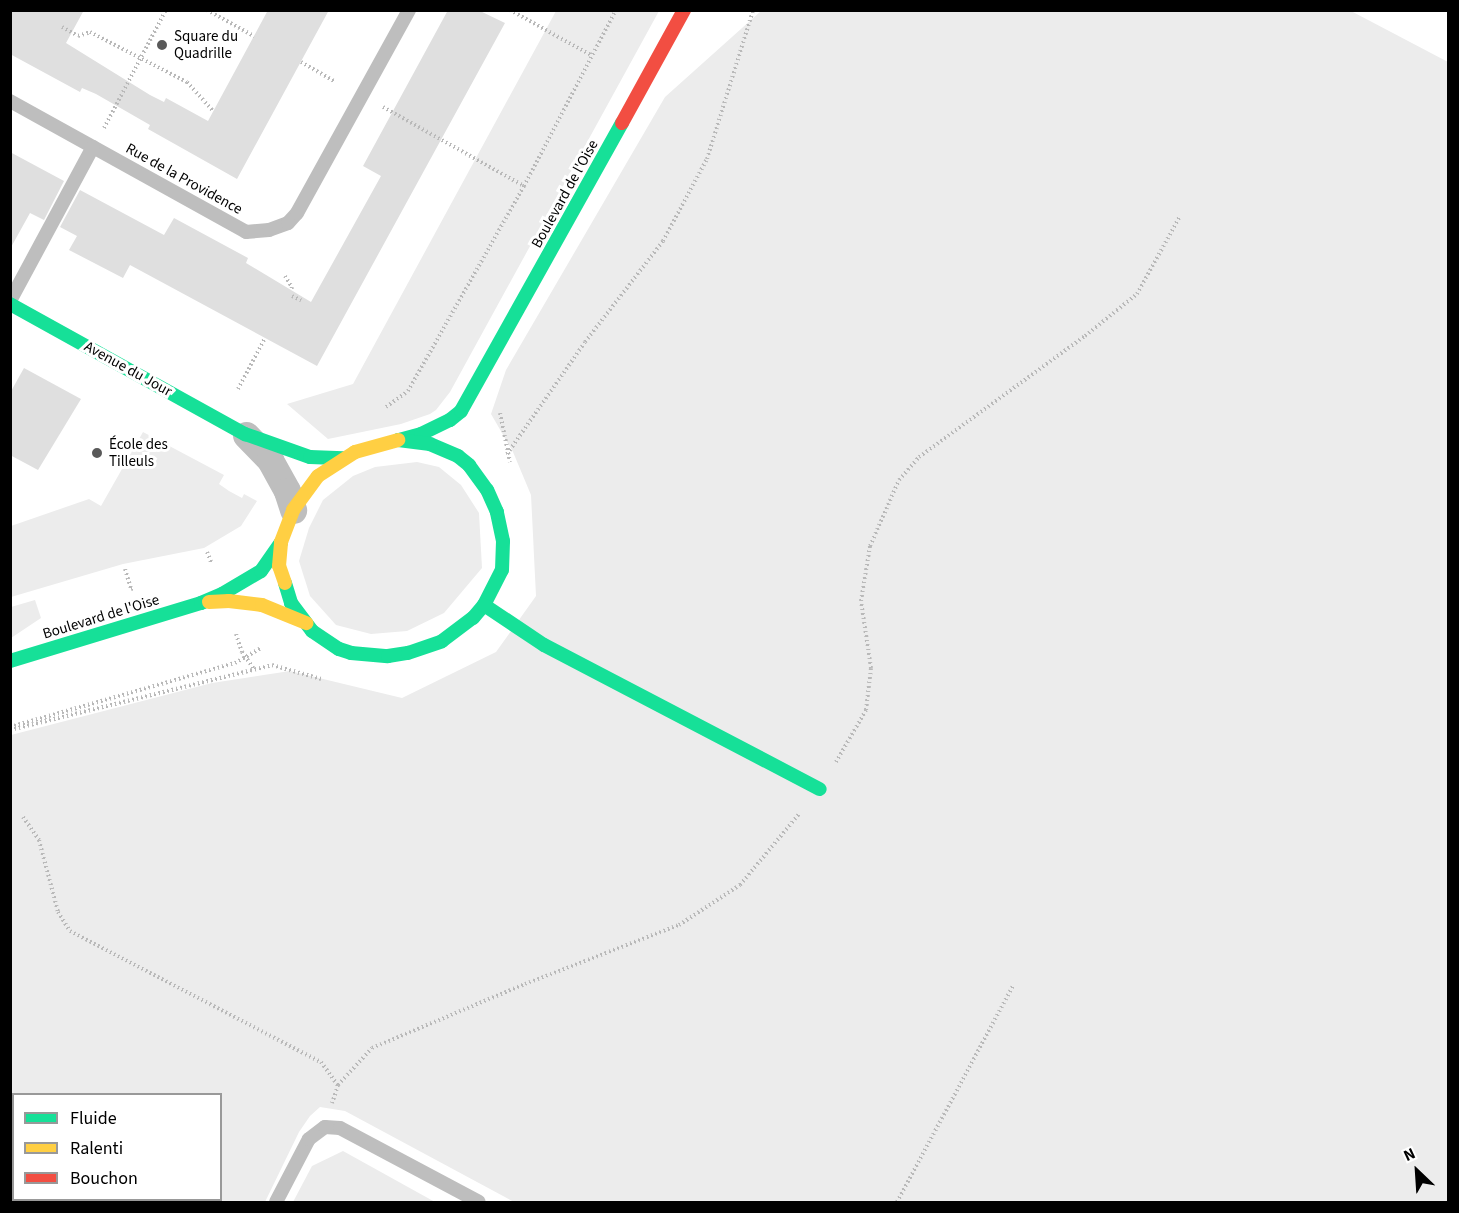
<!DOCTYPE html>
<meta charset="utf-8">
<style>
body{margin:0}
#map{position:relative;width:1459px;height:1213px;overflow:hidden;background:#fff;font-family:"Source Sans 3",sans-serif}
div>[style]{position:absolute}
.green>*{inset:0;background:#ececec}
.building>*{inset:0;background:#dfdfdf}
.path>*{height:4px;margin-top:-2px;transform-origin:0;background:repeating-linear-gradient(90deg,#b9b9b9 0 1.5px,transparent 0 4.5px)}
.lane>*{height:14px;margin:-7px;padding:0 7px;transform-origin:7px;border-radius:7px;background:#bebebe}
.street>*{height:27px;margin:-13.5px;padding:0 13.5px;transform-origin:13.5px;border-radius:13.5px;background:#bebebe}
.fast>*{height:14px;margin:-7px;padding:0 7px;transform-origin:7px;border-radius:7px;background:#16e098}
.slow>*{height:14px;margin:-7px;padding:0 7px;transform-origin:7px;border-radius:7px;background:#ffcf43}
.jam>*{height:14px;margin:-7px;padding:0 7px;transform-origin:7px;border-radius:7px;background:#f24e42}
.dots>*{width:16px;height:16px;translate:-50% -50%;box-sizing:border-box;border:3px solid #fff;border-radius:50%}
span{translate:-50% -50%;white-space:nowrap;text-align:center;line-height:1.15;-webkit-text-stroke:6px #fff;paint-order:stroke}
.poi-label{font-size:15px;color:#000}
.left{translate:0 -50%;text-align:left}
.street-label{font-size:15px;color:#000}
.frame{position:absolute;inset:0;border:12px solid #000;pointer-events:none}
.legend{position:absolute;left:12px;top:1093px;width:210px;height:108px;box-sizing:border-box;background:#fff;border:2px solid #999;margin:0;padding:8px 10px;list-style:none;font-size:18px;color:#000}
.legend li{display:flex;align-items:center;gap:12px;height:30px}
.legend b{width:30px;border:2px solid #999}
.north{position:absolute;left:1387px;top:1141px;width:60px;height:60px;-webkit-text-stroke:4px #fff;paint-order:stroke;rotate:335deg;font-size:16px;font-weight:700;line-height:24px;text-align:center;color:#000}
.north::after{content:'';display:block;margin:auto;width:21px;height:27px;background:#000;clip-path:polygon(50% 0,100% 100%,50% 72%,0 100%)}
</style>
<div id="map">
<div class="green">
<div style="clip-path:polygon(556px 11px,659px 11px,450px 392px,436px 410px,430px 414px,401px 424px,328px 439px,287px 404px,353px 384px)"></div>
<div style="clip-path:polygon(761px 11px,1351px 11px,1448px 62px,1448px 1202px,514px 1202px,345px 1111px,320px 1107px,310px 1116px,299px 1132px,265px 1202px,127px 1202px,122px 1200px,220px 1200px,220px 1094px,14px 1094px,14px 1200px,22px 1200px,21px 1202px,11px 1202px,11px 735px,212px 683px,290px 671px,402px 698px,496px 652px,536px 596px,531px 495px,513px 452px,491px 414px,506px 370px,665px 97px)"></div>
<div style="clip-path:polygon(143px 432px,224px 475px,219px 484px,229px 491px,242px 498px,244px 494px,257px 501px,241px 526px,204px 548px,123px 564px,11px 597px,11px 526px,89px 499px,101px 506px)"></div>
<div style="clip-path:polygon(417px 462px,439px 467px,461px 485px,479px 513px,482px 568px,444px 613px,407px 631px,371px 634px,336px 625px,310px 596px,299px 561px,309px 528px,323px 500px,353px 476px,375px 467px)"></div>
<div style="clip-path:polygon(35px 600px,41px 618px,11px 638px,11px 607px)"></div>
<div style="clip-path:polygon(343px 1151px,435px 1202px,293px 1202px,312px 1166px)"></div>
</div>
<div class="building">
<div style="clip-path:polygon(10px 10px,84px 10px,66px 43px,150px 95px,164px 102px,166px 98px,208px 121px,268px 10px,329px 10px,237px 179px,148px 129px,150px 125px,96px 94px,82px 88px,80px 92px,10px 54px)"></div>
<div style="clip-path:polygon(448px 10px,478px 10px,505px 23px,317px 366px,130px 265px,123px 278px,69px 250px,77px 236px,60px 227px,80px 190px,164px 235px,174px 218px,248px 258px,246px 263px,311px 302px,381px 176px,363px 166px)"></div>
<div style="clip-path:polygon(10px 152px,64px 181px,44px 220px,30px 213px,10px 249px)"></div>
<div style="clip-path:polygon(24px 368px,81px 399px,38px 470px,10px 455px,10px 393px)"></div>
</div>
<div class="path">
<div style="left:207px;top:10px;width:54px;rotate:29deg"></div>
<div style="left:510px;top:10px;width:93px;rotate:29.1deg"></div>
<div style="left:62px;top:27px;width:18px;rotate:29deg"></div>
<div style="left:78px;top:36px;width:13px;rotate:-18deg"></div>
<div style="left:90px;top:32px;width:109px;rotate:27.3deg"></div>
<div style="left:187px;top:82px;width:38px;rotate:48deg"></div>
<div style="left:301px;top:62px;width:38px;rotate:30deg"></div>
<div style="left:383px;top:107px;width:162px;rotate:29.3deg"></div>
<div style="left:524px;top:186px;width:199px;rotate:-62.4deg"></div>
<div style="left:104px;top:128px;width:133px;rotate:-62.3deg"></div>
<div style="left:285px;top:276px;width:13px;rotate:58deg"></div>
<div style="left:292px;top:287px;width:4px;rotate:104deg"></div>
<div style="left:292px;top:296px;width:10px;rotate:24deg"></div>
<div style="left:238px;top:389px;width:58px;rotate:-62.1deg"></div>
<div style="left:386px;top:407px;width:27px;rotate:-36deg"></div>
<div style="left:408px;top:391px;width:236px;rotate:-60.5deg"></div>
<div style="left:500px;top:413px;width:50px;rotate:78.5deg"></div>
<div style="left:507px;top:454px;width:136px;rotate:-55.1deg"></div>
<div style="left:585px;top:342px;width:128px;rotate:-52.3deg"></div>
<div style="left:663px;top:241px;width:93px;rotate:-61.8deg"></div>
<div style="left:707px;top:159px;width:156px;rotate:-72.8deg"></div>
<div style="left:207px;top:552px;width:11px;rotate:68deg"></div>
<div style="left:125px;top:569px;width:21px;rotate:73deg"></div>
<div style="left:131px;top:589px;width:3px;rotate:-18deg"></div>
<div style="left:236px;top:634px;width:19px;rotate:72deg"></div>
<div style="left:242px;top:652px;width:21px;rotate:55deg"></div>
<div style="left:10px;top:727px;width:234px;rotate:-15.9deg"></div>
<div style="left:235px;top:663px;width:30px;rotate:-30deg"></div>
<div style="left:10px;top:730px;width:270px;rotate:-13.9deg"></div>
<div style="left:272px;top:665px;width:51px;rotate:15.9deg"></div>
<div style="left:836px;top:762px;width:60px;rotate:-60deg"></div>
<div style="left:866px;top:710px;width:42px;rotate:-83.2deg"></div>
<div style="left:871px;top:668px;width:68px;rotate:-98.5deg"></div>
<div style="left:861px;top:601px;width:56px;rotate:-80.7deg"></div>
<div style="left:870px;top:546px;width:72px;rotate:-66.3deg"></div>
<div style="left:899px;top:480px;width:30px;rotate:-49deg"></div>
<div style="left:919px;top:457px;width:205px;rotate:-36.1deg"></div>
<div style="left:1085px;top:336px;width:67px;rotate:-38.9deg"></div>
<div style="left:1137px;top:294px;width:89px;rotate:-61.1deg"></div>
<div style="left:23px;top:817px;width:28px;rotate:55deg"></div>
<div style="left:39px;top:840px;width:74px;rotate:75.2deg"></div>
<div style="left:58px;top:912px;width:22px;rotate:58deg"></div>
<div style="left:70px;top:931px;width:283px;rotate:27.6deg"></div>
<div style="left:321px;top:1062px;width:29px;rotate:54deg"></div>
<div style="left:338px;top:1085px;width:19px;rotate:108deg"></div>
<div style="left:338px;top:1085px;width:50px;rotate:-47.4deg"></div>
<div style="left:372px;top:1048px;width:166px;rotate:-22.7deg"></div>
<div style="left:525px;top:984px;width:165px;rotate:-21deg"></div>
<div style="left:679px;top:925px;width:73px;rotate:-33.3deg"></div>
<div style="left:740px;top:885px;width:92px;rotate:-50.3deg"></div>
<div style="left:897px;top:1202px;width:245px;rotate:-61.8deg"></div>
</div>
<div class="lane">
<div style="left:10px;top:101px;width:270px;rotate:29deg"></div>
<div style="left:246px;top:232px;width:23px;rotate:-5deg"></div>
<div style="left:269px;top:230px;width:20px;rotate:-20deg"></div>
<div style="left:288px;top:223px;width:13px;rotate:-48deg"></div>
<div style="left:297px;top:213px;width:232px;rotate:-61.1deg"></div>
<div style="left:10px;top:301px;width:175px;rotate:-61.7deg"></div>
<div style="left:276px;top:1202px;width:71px;rotate:-62.4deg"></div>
<div style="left:309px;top:1139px;width:20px;rotate:-37deg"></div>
<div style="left:325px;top:1127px;width:15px;rotate:4deg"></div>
<div style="left:340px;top:1128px;width:157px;rotate:28deg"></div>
</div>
<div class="street">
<div style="left:246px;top:435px;width:35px;rotate:46deg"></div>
<div style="left:270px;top:460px;width:35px;rotate:61deg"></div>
<div style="left:287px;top:491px;width:20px;rotate:72deg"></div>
</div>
<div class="fast">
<div style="left:10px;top:304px;width:269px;rotate:29deg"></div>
<div style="left:245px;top:434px;width:69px;rotate:19.5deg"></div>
<div style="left:310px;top:457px;width:33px;rotate:2deg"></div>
<div style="left:399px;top:440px;width:23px;rotate:-15deg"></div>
<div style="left:421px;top:434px;width:32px;rotate:-26deg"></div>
<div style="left:450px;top:420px;width:14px;rotate:-39deg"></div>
<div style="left:461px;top:411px;width:330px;rotate:-60.8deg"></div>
<div style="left:285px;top:583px;width:21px;rotate:73deg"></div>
<div style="left:291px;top:603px;width:35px;rotate:53deg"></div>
<div style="left:312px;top:631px;width:32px;rotate:34deg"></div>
<div style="left:339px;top:649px;width:13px;rotate:18deg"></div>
<div style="left:351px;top:653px;width:37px;rotate:5deg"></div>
<div style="left:388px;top:656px;width:20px;rotate:-9deg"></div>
<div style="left:408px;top:653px;width:36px;rotate:-19deg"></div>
<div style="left:442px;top:641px;width:39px;rotate:-37deg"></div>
<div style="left:473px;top:618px;width:17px;rotate:-50deg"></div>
<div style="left:484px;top:605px;width:39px;rotate:-63deg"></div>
<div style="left:502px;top:570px;width:29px;rotate:-88deg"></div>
<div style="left:503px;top:541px;width:30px;rotate:-102deg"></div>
<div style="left:497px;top:512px;width:24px;rotate:-114deg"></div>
<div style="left:487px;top:490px;width:31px;rotate:-126deg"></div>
<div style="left:469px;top:465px;width:14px;rotate:-141deg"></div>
<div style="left:458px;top:456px;width:30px;rotate:-157deg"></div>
<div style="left:430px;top:444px;width:32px;rotate:-173deg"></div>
<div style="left:484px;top:605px;width:72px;rotate:33.7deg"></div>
<div style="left:544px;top:645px;width:311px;rotate:27.6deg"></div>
<div style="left:10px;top:661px;width:200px;rotate:-16.9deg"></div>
<div style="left:201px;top:603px;width:23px;rotate:-23deg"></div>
<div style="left:222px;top:594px;width:45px;rotate:-30.5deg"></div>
<div style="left:261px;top:571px;width:35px;rotate:-55deg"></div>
</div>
<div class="slow">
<div style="left:285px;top:583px;width:18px;rotate:-109deg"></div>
<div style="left:279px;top:566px;width:24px;rotate:-85deg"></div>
<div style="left:281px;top:542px;width:34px;rotate:-69deg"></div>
<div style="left:293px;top:510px;width:42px;rotate:-53.7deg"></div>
<div style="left:318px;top:476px;width:44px;rotate:-33deg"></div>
<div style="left:355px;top:452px;width:45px;rotate:-15.6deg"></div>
<div style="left:209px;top:602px;width:20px;rotate:-3deg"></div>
<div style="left:229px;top:601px;width:33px;rotate:7deg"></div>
<div style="left:262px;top:605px;width:48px;rotate:22.2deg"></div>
</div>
<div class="jam">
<div style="left:622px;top:123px;width:129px;rotate:-61.2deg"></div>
</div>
<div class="dots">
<div style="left:162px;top:45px;background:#595959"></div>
<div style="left:97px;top:453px;background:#595959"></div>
</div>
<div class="poi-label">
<span class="left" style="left:174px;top:45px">Square du<br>Quadrille</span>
<span class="left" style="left:109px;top:453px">École des<br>Tilleuls</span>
</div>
<div class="street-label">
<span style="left:184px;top:179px;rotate:29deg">Rue de la Providence</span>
<span style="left:565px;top:194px;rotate:-61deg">Boulevard de l'Oise</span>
<span style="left:128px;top:369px;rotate:29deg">Avenue du Jour</span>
<span style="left:101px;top:617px;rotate:-17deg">Boulevard de l'Oise</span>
</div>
<div class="frame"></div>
<ul class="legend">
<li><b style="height:8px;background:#16e098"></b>Fluide</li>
<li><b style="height:8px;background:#ffcf43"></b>Ralenti</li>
<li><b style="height:8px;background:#f24e42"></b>Bouchon</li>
</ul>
<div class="north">N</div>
</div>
